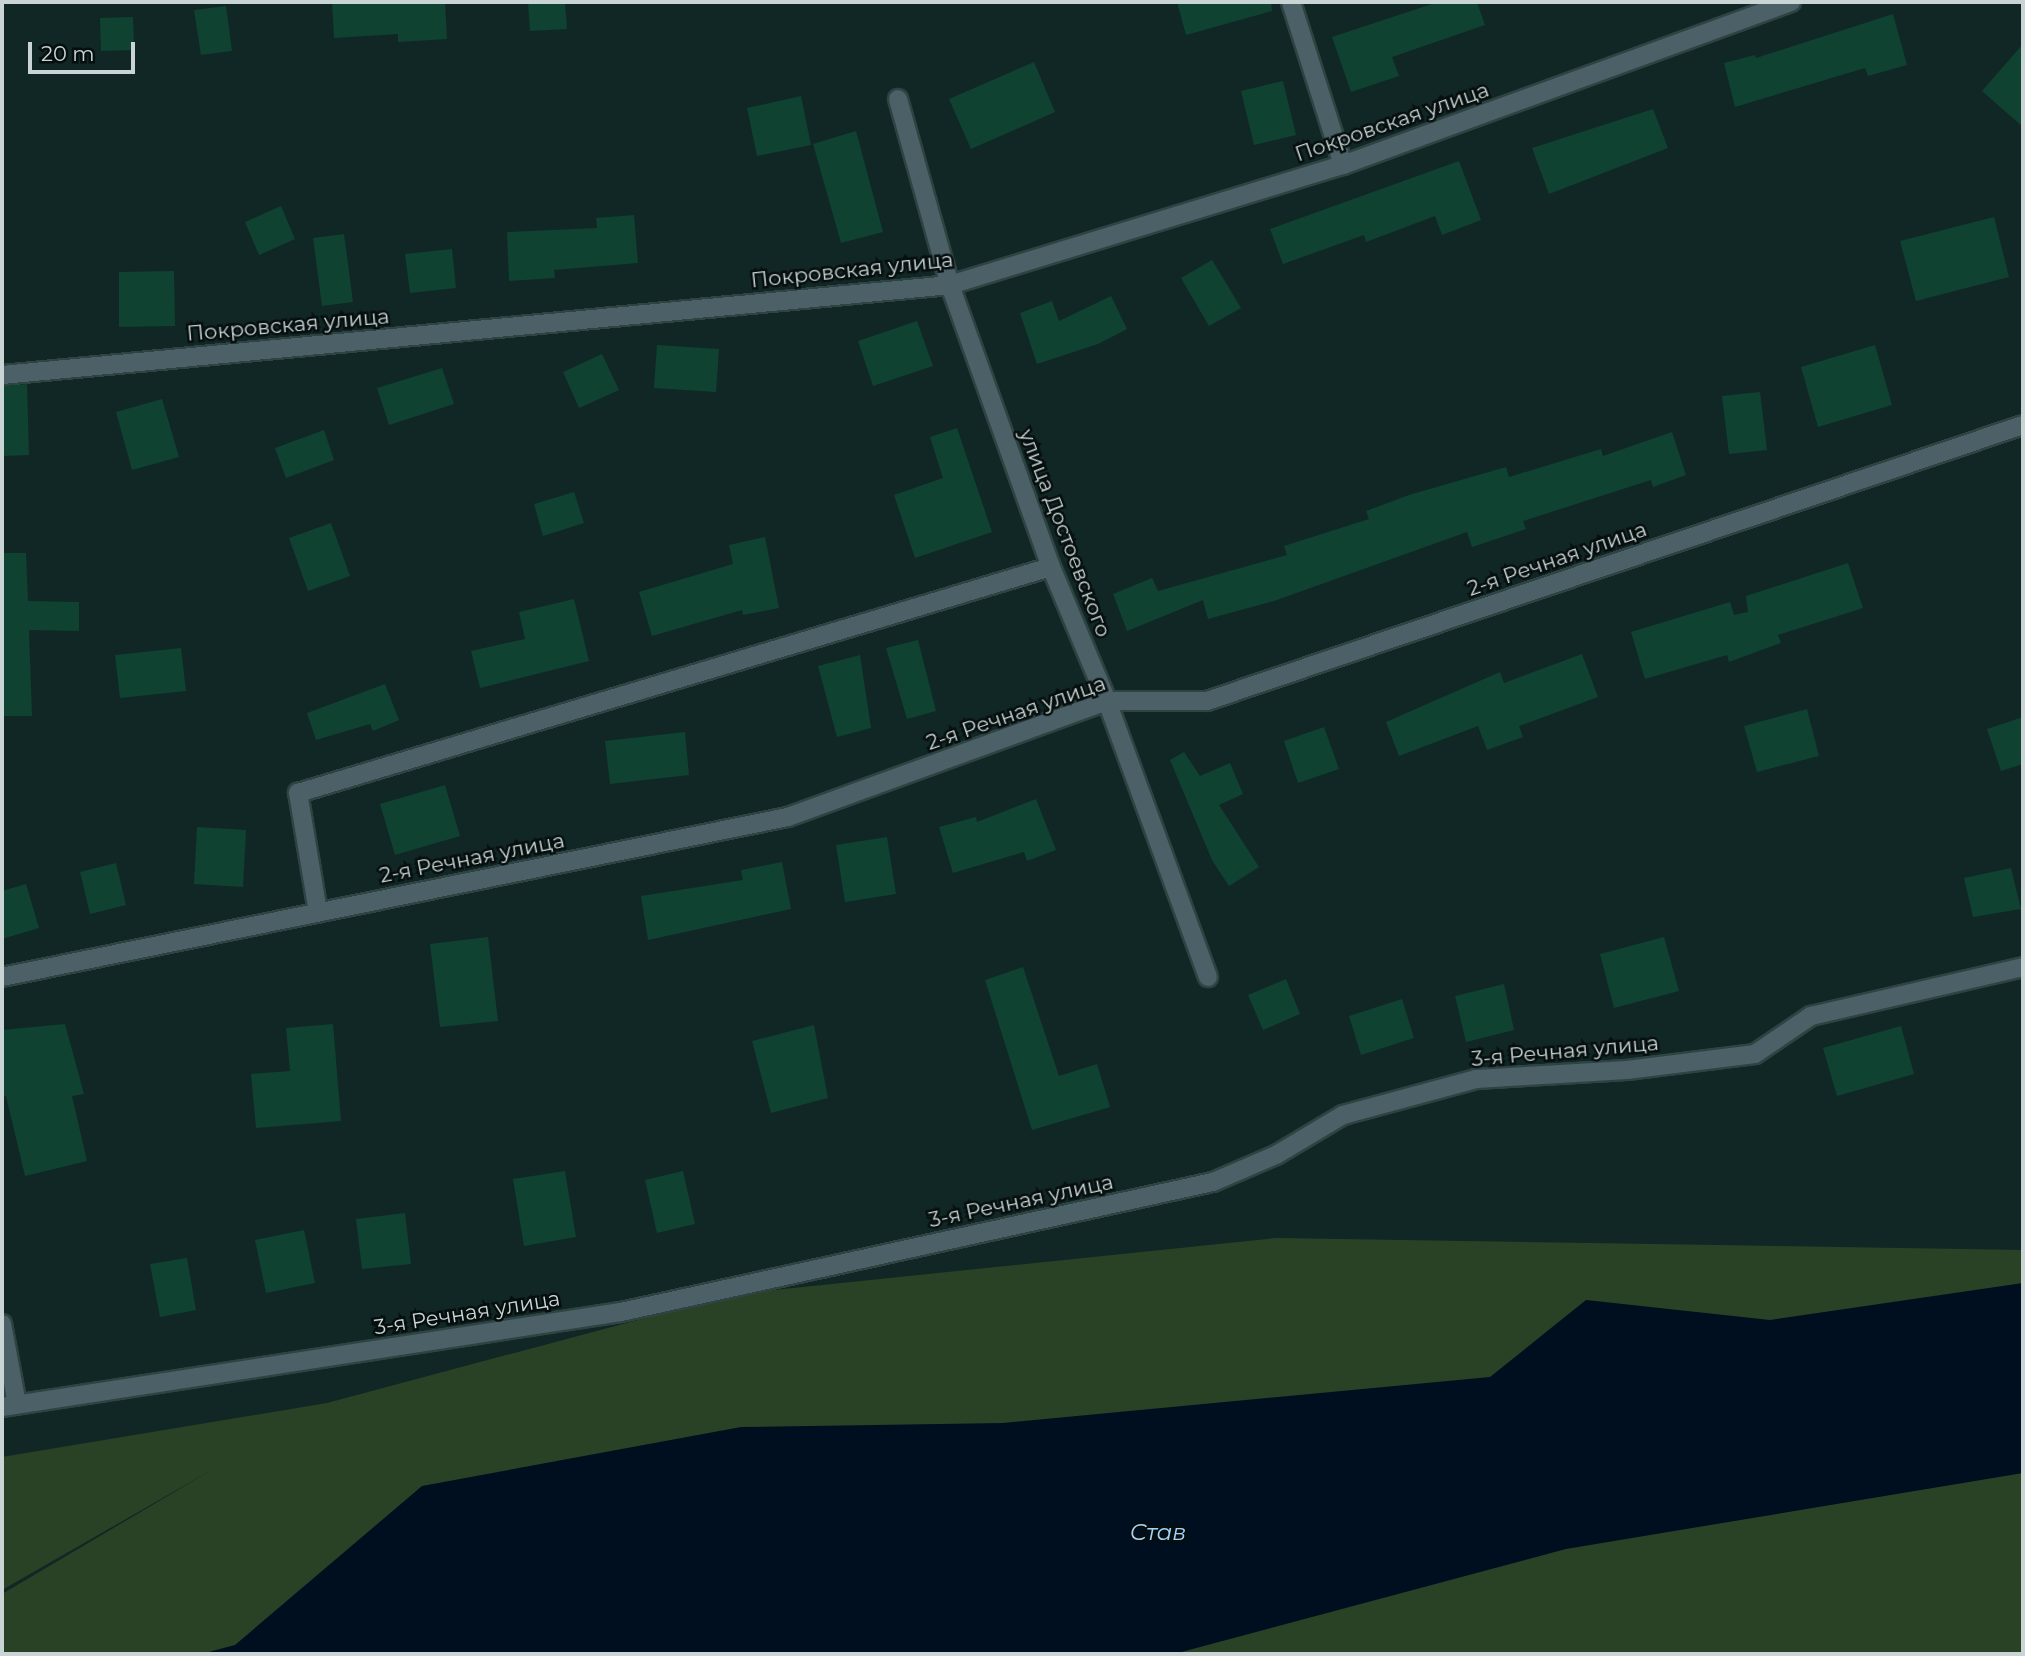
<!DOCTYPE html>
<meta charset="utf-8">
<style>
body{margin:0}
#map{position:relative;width:2025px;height:1656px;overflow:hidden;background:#112726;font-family:Montserrat,sans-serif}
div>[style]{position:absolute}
.green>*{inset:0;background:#294226}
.water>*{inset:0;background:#000f20}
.building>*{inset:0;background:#0f4231}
.roads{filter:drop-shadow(2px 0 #2e4342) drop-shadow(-2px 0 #2e4342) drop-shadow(0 2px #2e4342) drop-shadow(0 -2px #2e4342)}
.minor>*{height:18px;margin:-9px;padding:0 9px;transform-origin:9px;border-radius:9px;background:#4b6167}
span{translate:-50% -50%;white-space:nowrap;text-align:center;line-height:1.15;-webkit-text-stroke:5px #060e0e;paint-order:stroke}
.street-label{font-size:21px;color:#c8d5d4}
.water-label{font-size:23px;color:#a4d5fb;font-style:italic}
.frame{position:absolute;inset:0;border:4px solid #c8d5d4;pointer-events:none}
.scale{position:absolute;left:28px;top:42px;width:107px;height:32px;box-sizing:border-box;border:4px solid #c8d5d4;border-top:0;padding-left:9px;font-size:21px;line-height:24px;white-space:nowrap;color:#c8d5d4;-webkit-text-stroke:5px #060e0e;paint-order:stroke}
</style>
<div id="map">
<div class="green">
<div style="clip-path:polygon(1276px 1238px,2023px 1250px,2023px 1654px,2px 1654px,2px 1594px,215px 1468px,2px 1590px,2px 1457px,327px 1403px,735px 1294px)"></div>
</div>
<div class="water">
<div style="clip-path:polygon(2023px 1283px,2023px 1473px,1566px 1549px,1174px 1654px,201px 1654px,235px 1645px,422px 1486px,741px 1427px,1003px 1423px,1490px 1377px,1586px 1300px,1770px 1320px)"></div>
</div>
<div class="building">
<div style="clip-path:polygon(332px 2px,445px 2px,447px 39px,398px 42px,398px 34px,334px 38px)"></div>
<div style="clip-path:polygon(528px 2px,565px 2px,567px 29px,530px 31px)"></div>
<div style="clip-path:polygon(1177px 2px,1271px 2px,1272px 11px,1186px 35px)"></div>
<div style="clip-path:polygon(1438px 2px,1477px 2px,1485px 25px,1392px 57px,1399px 76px,1351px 92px,1332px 37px)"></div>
<div style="clip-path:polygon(226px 6px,232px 51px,201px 55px,194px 10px)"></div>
<div style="clip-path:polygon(1893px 14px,1907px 65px,1868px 76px,1865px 68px,1735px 107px,1724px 63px,1755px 55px,1756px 58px)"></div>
<div style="clip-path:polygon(133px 17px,134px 50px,101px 51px,100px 18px)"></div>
<div style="clip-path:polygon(2023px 44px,2023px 127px,1982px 91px)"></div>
<div style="clip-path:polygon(1034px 62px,1055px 112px,971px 149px,949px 99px)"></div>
<div style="clip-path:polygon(1283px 81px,1296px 135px,1254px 145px,1241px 91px)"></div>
<div style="clip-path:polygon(801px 96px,811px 145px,757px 156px,747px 108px)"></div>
<div style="clip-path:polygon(1653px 109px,1668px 148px,1549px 194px,1532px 148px)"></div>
<div style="clip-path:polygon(856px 131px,883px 232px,841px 243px,813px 144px)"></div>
<div style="clip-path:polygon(1459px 161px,1481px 220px,1442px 235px,1435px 216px,1366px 242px,1364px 235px,1283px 264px,1270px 229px)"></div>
<div style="clip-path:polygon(281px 206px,295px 239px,259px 255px,245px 222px)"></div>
<div style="clip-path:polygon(634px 215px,638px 263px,554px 270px,555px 278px,509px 281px,507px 232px,597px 228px,596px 218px)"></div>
<div style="clip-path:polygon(1994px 217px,2009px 277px,1916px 301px,1900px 241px)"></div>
<div style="clip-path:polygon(344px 234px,353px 302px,322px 306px,313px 238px)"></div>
<div style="clip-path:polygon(452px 249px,456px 288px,410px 293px,405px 254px)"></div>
<div style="clip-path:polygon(1212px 260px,1241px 308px,1209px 326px,1181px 278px)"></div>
<div style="clip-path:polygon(174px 271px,175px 326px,119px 327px,119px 272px)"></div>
<div style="clip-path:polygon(1111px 296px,1127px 329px,1098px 344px,1037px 364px,1020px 313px,1052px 301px,1059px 321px)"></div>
<div style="clip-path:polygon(917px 321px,933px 366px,873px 386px,858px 341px)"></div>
<div style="clip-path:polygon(657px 345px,719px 349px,716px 392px,654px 388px)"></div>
<div style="clip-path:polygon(1875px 345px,1892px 405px,1818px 427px,1801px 367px)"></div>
<div style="clip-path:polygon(602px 354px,619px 390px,579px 408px,563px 372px)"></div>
<div style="clip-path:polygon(442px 368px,454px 404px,389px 425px,377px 388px)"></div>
<div style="clip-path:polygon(27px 384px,29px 455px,2px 456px,2px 386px)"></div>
<div style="clip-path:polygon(1760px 392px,1767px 450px,1729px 454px,1722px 396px)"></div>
<div style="clip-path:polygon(162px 399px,179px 457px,132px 470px,116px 412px)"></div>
<div style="clip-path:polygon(957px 428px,992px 532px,915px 558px,894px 495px,943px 478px,930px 437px)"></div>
<div style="clip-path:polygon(324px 430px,334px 460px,286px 478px,275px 448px)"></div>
<div style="clip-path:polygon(1672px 432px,1686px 475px,1653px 487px,1651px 480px,1523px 521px,1526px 529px,1472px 547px,1467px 532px,1274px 601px,1208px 619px,1203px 600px,1127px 631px,1113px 594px,1152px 578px,1158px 591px,1287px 555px,1284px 546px,1369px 519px,1366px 511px,1409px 495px,1506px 467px,1509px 477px,1601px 449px,1603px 456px)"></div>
<div style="clip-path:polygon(574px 492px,584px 523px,543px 536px,534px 504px)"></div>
<div style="clip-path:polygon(331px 523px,350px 576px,308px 591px,289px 538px)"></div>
<div style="clip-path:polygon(765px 537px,779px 608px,743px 615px,742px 610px,652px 636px,639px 592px,733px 564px,729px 545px)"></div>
<div style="clip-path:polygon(2px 553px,26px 553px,28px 601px,79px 602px,79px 631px,29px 630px,32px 716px,2px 716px)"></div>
<div style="clip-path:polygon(1848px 563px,1863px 608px,1778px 635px,1781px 643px,1729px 662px,1727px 655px,1645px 679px,1631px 632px,1730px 602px,1734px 615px,1748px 612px,1746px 596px)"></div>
<div style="clip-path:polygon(574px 599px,589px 661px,480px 688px,471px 651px,525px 639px,519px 612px)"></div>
<div style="clip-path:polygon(918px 640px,936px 711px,907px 719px,886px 648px)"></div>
<div style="clip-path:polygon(181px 648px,186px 691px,120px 698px,115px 655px)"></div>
<div style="clip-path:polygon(1582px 654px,1598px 697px,1519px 726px,1523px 737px,1487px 750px,1478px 726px,1399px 756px,1386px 722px,1500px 672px,1504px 683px)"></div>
<div style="clip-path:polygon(860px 655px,871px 728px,837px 737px,818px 666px)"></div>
<div style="clip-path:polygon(385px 684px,399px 720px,373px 731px,370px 724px,316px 740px,307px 713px)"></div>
<div style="clip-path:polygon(1807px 709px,1819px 756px,1757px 772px,1744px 726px)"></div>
<div style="clip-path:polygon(2023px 717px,2023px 764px,2001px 771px,1987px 729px)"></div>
<div style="clip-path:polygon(1324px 727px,1339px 769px,1298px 783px,1284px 741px)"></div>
<div style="clip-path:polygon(685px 732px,689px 775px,610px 784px,605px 741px)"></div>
<div style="clip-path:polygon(1184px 752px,1200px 776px,1230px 763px,1243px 794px,1219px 805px,1259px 867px,1229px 886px,1212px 860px,1170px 760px)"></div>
<div style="clip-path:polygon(445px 785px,460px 836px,395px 855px,380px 804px)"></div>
<div style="clip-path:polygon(1036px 799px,1056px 850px,1027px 861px,1024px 852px,953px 873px,939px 827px,976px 817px,977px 822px)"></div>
<div style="clip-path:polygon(197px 827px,246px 830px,243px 887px,194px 884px)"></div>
<div style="clip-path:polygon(887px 837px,896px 894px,845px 902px,836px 845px)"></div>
<div style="clip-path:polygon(782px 862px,791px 909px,648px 940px,641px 896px,743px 880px,741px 870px)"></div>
<div style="clip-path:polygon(116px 863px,126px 905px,90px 914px,80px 872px)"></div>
<div style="clip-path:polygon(2011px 868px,2021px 909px,1973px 917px,1964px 878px)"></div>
<div style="clip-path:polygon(26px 884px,39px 928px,2px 939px,2px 891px)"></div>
<div style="clip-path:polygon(488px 937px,498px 1021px,440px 1027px,430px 944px)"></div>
<div style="clip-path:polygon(1664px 937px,1679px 991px,1614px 1008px,1600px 954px)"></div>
<div style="clip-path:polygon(1023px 967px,1059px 1076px,1097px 1064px,1110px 1107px,1032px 1130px,985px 980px)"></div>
<div style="clip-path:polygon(1286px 979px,1300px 1014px,1263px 1030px,1248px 995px)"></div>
<div style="clip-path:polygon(1504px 984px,1514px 1030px,1466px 1042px,1455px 996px)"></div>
<div style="clip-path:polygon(1402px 999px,1414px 1038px,1361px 1055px,1349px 1016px)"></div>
<div style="clip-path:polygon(65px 1024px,84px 1094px,72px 1096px,87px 1161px,25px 1176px,6px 1096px,2px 1097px,2px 1030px)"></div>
<div style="clip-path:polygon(333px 1024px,341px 1121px,256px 1128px,251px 1074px,290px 1071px,286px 1028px)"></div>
<div style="clip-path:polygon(814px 1025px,828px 1098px,771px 1113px,752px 1041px)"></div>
<div style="clip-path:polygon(1901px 1026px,1914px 1074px,1837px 1096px,1823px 1048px)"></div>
<div style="clip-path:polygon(565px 1171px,576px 1237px,524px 1246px,513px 1179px)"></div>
<div style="clip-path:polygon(683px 1171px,695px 1224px,657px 1233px,645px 1180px)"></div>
<div style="clip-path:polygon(405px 1213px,411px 1264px,362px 1269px,356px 1219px)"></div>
<div style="clip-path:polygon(304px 1230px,315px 1283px,266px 1293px,255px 1240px)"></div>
<div style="clip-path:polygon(187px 1258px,196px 1310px,160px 1317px,150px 1264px)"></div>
</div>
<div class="roads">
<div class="minor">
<div style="left:1291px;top:2px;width:171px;rotate:72.3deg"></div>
<div style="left:898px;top:99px;width:193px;rotate:74.4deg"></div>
<div style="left:950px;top:285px;width:300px;rotate:70.3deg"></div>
<div style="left:1051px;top:567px;width:145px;rotate:67.3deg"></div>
<div style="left:1107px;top:701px;width:294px;rotate:69.9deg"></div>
<div style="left:2px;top:375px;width:952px;rotate:-5.42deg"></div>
<div style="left:950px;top:285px;width:411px;rotate:-17deg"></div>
<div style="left:1343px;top:165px;width:477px;rotate:-20deg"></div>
<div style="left:318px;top:912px;width:121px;rotate:-99.5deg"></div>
<div style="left:298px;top:793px;width:786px;rotate:-16.71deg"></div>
<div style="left:2px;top:977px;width:802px;rotate:-11.51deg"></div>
<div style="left:788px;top:817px;width:339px;rotate:-20deg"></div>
<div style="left:1107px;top:701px;width:100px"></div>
<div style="left:1207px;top:701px;width:861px;rotate:-18.69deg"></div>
<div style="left:2px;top:1324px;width:81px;rotate:79.4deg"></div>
<div style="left:2px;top:1407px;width:626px;rotate:-8.73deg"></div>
<div style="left:621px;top:1312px;width:606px;rotate:-12.39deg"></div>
<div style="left:1213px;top:1182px;width:69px;rotate:-23.2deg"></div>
<div style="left:1276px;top:1155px;width:78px;rotate:-30.8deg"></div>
<div style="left:1343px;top:1115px;width:138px;rotate:-15.1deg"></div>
<div style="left:1476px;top:1079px;width:151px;rotate:-3.4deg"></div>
<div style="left:1627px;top:1070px;width:129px;rotate:-7.1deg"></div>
<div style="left:1755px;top:1054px;width:68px;rotate:-34.2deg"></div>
<div style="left:1811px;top:1016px;width:218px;rotate:-13deg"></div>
</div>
</div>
<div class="street-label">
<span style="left:1392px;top:122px;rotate:-19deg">Покровская улица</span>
<span style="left:852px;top:270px;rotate:-6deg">Покровская улица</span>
<span style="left:288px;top:325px;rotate:-5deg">Покровская улица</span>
<span style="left:1065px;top:533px;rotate:69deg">улица Достоевского</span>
<span style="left:1557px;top:559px;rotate:-19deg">2-я Речная улица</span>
<span style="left:1016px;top:713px;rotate:-19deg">2-я Речная улица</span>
<span style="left:472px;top:858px;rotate:-11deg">2-я Речная улица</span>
<span style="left:1565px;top:1051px;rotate:-5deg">3-я Речная улица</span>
<span style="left:1021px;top:1201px;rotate:-12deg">3-я Речная улица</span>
<span style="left:467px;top:1313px;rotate:-9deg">3-я Речная улица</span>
</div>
<div class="water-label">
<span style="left:1158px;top:1532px">Став</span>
</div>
<div class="frame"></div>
<div class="scale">20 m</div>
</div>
